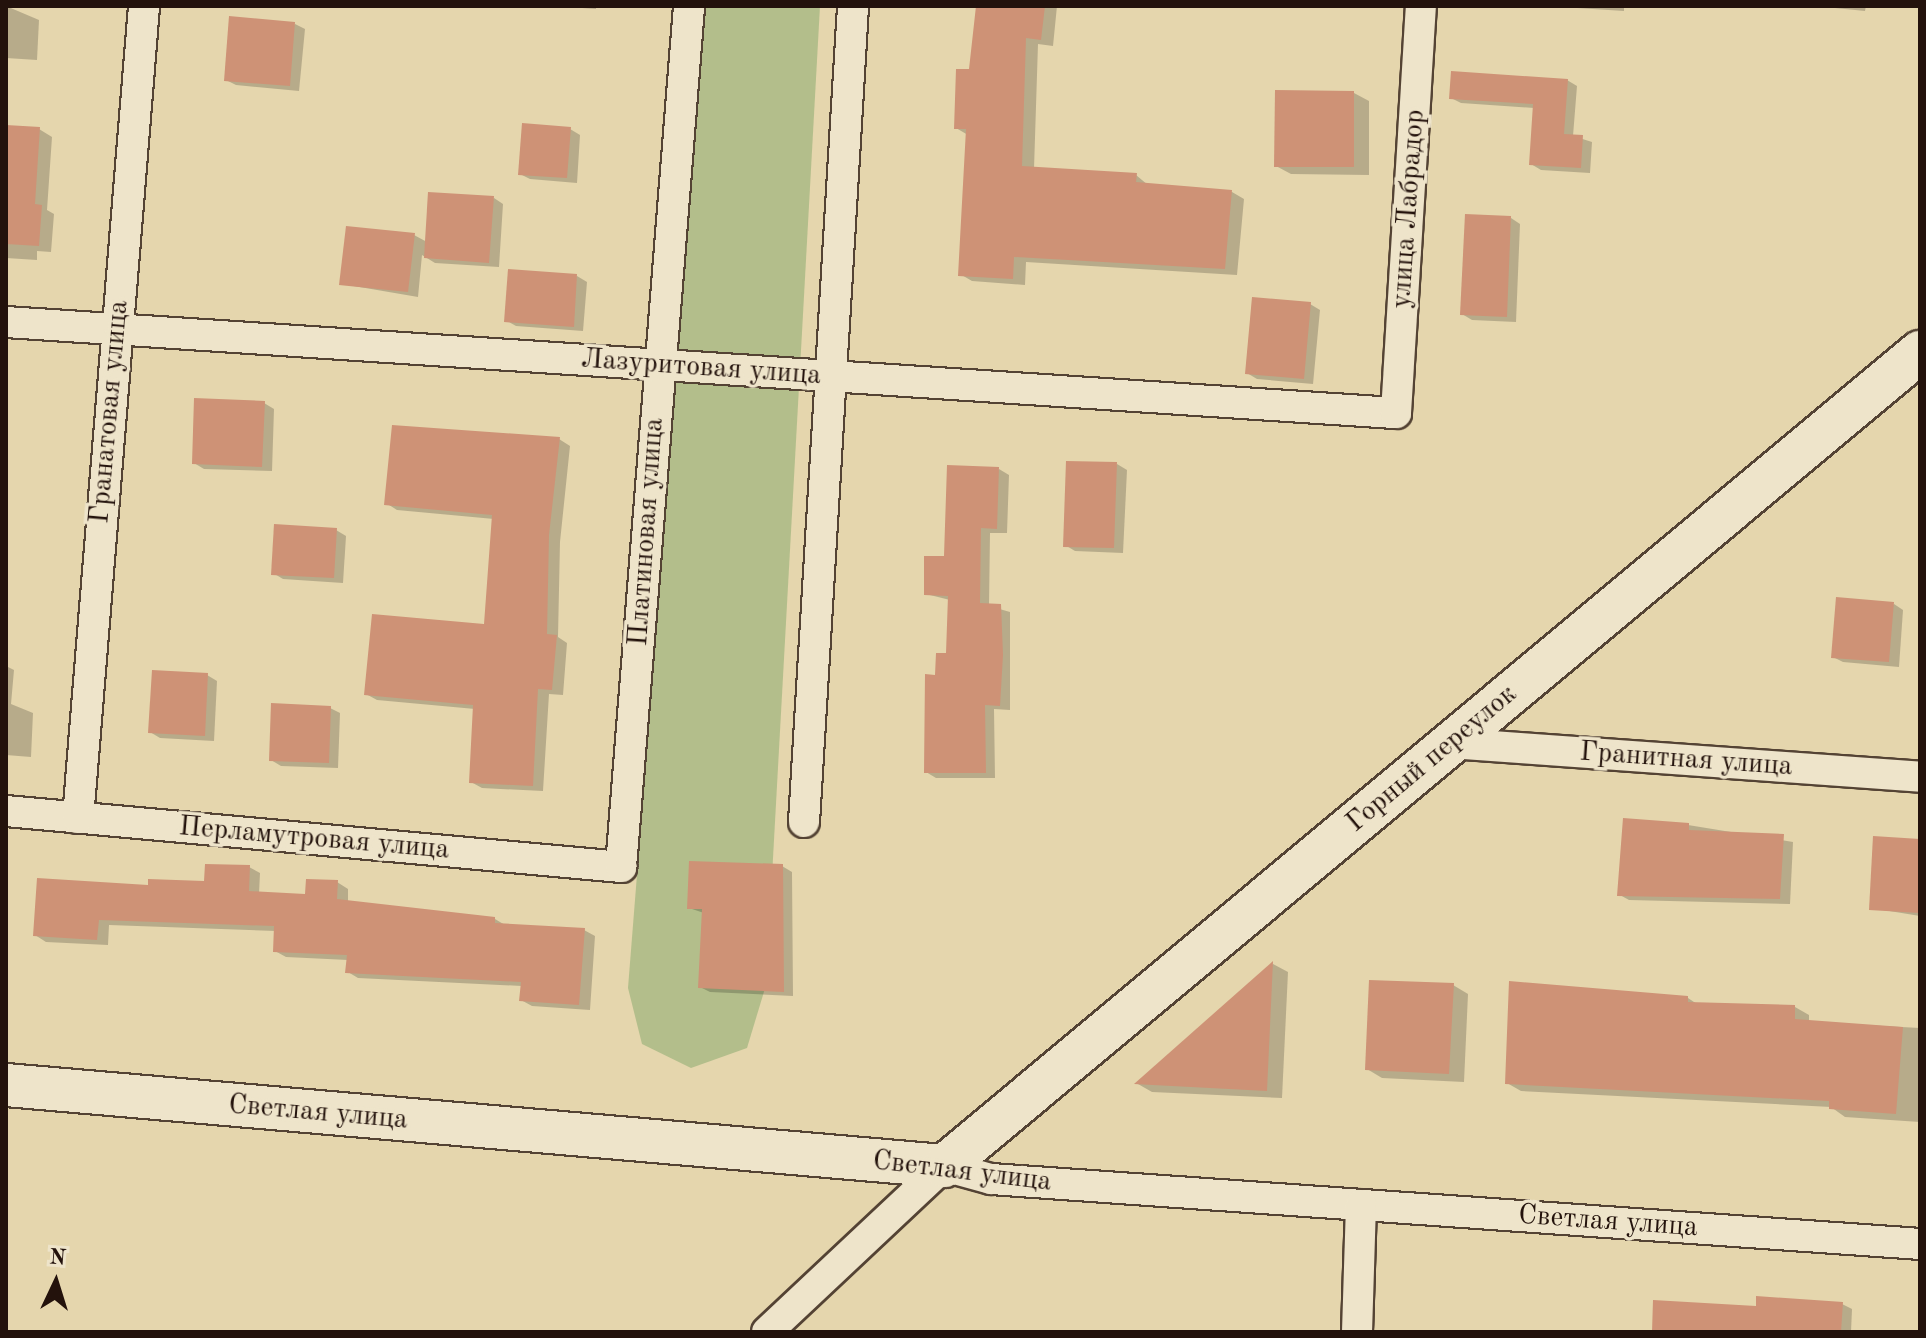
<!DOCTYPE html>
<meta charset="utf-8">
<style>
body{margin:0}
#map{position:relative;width:1926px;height:1338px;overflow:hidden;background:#e5d6ad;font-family:"Old Standard TT",serif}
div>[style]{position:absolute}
.green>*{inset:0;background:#b3be8b}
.shadow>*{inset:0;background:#0003}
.building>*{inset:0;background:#ce9276}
.roads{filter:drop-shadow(2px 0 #544334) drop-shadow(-2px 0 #544334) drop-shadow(0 2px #544334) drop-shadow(0 -2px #544334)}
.street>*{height:30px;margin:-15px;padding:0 15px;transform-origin:15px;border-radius:15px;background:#eee4ca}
.secondary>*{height:42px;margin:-21px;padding:0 21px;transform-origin:21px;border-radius:21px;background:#eee4ca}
span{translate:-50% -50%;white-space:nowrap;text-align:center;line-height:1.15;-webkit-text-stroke:7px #eee4ca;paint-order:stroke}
.street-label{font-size:28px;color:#23120c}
.frame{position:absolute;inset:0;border:8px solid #23120c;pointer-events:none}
.north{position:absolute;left:16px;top:1242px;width:80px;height:80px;-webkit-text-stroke:6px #eee4ca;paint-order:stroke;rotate:4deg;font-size:22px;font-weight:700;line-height:32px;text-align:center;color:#23120c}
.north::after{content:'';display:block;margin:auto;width:28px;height:36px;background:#23120c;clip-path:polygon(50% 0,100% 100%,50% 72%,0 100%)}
</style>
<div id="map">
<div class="green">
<div style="clip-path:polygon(706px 6px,820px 6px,766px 985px,747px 1048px,691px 1068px,642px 1044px,628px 988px)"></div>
</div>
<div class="shadow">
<div style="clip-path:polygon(6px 6px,39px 20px,37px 60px,6px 58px)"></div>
<div style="clip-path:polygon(554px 6px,596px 6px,596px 9px)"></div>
<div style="clip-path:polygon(978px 6px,1057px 6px,1053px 46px,1038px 44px,1034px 169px,1136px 175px,1148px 185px,1232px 192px,1244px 199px,1237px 275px,1026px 262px,1025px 285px,972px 281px,960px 274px,968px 135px,956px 128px,971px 71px)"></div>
<div style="clip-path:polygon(1546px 6px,1624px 6px,1624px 11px)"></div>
<div style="clip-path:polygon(1815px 6px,1866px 6px,1865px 11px)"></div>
<div style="clip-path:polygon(295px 24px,305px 29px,299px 91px,236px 85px,226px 80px)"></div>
<div style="clip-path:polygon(1567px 80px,1577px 86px,1573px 136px,1592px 142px,1590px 173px,1541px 170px,1531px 164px,1534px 108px,1461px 103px,1451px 98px)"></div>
<div style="clip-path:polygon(1354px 93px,1369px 101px,1369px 175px,1291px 174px,1276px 166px)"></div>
<div style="clip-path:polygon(6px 127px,39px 129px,52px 137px,47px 210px,54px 214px,51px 252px,37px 251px,37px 260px,6px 258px)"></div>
<div style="clip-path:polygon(570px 129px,580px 135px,577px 183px,530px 179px,520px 174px)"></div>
<div style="clip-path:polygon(494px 198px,503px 204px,499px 267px,435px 263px,422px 255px,418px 297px,342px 284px,414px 235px,427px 242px)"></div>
<div style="clip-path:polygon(1511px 218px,1520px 224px,1516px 322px,1472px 320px,1462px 314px)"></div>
<div style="clip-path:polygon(577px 276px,587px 282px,583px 331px,516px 326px,507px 321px)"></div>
<div style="clip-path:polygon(1310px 304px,1320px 310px,1313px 384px,1257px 379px,1247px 373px)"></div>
<div style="clip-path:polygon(264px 403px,274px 409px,272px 471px,204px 469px,194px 463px)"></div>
<div style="clip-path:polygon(559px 439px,570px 446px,560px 542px,558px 637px,567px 643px,563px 695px,549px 694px,543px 791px,482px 788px,471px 782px,475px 709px,377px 700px,366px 694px,486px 626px,494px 519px,397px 510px,386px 503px)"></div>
<div style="clip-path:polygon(1117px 464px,1127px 470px,1123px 553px,1075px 551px,1065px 545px)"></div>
<div style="clip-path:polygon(999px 469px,1009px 475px,1007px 533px,990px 533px,989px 606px,1010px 612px,1010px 710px,994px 709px,995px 778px,936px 778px,926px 772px,936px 677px,948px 655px,950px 600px,926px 594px)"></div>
<div style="clip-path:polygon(336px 530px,346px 536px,343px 583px,283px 579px,273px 573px)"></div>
<div style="clip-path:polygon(1894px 604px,1903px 610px,1899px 667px,1843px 662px,1833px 657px)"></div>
<div style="clip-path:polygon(6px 666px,14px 670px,11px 704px,33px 713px,31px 757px,6px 755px)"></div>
<div style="clip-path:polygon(207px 675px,217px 681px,214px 741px,160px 738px,150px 732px)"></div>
<div style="clip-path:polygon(330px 708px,340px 713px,338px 768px,281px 766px,271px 760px)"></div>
<div style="clip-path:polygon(1688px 825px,1793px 842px,1790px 904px,1629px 900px,1620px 895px)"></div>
<div style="clip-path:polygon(1920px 841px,1920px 916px,1871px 908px)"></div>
<div style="clip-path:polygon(782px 866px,792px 872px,793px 996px,710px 992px,700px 987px,704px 913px,689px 908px)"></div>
<div style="clip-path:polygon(249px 867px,260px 873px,259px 894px,307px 896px,337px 882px,348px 889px,348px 902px,495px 919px,505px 925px,584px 930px,595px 936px,590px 1010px,532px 1006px,521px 1000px,522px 986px,358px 978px,348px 972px,348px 960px,286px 957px,275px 951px,276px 931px,109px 925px,108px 945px,46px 942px,35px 935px,150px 887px,206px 883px)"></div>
<div style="clip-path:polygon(1273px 964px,1288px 972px,1282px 1098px,1152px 1092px,1138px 1084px)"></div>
<div style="clip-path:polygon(1453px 985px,1468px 994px,1464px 1082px,1382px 1078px,1367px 1069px)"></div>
<div style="clip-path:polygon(1688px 998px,1697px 1004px,1795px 1007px,1809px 1015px,1809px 1022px,1920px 1028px,1920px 1122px,1845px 1117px,1831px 1107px,1521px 1091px,1507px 1083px)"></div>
<div style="clip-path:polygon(1842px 1304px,1852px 1309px,1851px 1332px,1654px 1332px,1758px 1308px)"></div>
</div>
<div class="building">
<div style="clip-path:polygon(976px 6px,1045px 6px,1041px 40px,1026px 38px,1022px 166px,1137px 173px,1136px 182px,1232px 190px,1225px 269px,1014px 257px,1013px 279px,958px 276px,966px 129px,954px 129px,956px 69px,969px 69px)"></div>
<div style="clip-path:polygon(229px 16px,295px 22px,290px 86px,224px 81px)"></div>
<div style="clip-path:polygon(1451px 71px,1568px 79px,1564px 134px,1583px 135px,1581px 168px,1529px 165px,1533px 104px,1449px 99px)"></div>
<div style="clip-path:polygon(1275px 90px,1354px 91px,1354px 167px,1274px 167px)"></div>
<div style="clip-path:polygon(522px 123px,571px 127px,567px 178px,518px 175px)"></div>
<div style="clip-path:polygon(6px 125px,40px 127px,35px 204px,42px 205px,39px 246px,6px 244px)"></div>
<div style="clip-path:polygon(428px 192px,494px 196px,489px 263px,424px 258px)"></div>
<div style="clip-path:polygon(1465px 214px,1511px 216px,1507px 317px,1460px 315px)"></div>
<div style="clip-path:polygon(346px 226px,415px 233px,408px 292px,339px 285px)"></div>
<div style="clip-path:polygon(508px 269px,577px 274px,574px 327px,504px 322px)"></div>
<div style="clip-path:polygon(1252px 297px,1311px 302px,1304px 379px,1245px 374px)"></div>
<div style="clip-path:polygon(194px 398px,265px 401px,262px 467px,192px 464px)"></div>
<div style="clip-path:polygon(392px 425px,560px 437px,549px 535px,547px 634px,557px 635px,552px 690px,538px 689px,533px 786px,469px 783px,473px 705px,364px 695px,372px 614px,484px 624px,492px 515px,384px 505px)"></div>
<div style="clip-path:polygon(1066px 461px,1117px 462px,1114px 548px,1063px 547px)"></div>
<div style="clip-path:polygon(947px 465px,999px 467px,997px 529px,981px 528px,980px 603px,1001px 604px,1003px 655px,1000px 706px,985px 705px,986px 773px,924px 773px,925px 674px,935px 675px,936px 653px,946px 653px,948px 596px,924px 595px,924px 556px,944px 556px)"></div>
<div style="clip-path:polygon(274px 524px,337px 528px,334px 578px,271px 575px)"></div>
<div style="clip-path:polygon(1836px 597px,1894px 602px,1889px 662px,1831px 658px)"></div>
<div style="clip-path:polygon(152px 670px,208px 673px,205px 736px,148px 733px)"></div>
<div style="clip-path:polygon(271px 703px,331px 706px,329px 763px,269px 761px)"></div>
<div style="clip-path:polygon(1623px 818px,1689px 823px,1689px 830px,1784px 834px,1780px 899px,1617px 896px)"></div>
<div style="clip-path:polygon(1873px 836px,1920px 839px,1920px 913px,1869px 910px)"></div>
<div style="clip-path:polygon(689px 861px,783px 864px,784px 992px,698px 988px,702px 909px,687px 909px)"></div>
<div style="clip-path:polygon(205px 864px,250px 865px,249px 891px,305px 894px,306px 879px,338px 880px,337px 899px,495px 917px,495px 923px,585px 928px,579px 1005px,519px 1001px,521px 982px,345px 973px,347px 955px,273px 952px,274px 926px,99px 920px,97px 940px,33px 936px,37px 878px,148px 885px,148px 879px,204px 881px)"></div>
<div style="clip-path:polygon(1273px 961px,1267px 1091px,1134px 1084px)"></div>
<div style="clip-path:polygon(1369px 980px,1454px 983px,1449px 1074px,1365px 1070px)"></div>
<div style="clip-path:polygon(1509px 981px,1688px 996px,1688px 1002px,1795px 1005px,1795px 1019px,1903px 1027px,1896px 1114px,1829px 1109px,1829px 1101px,1505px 1084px)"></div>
<div style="clip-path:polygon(1756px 1296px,1843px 1302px,1841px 1332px,1652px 1332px,1653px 1300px,1756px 1306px)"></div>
</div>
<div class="roads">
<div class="street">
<div style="left:6px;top:322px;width:1393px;rotate:3.75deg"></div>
<div style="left:1396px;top:413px;width:408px;rotate:-86.5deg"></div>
<div style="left:1451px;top:743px;width:470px;rotate:4.1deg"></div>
<div style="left:6px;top:811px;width:618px;rotate:5.2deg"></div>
<div style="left:621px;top:867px;width:864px;rotate:-85.48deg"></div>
<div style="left:78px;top:818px;width:815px;rotate:-85.35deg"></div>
<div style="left:804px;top:822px;width:817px;rotate:-86.56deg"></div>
<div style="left:767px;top:1332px;width:243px;rotate:-43.2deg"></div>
<div style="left:944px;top:1166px;width:49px;rotate:15.5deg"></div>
<div style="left:991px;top:1179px;width:931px;rotate:4deg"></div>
<div style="left:1357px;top:1332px;width:127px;rotate:-88.2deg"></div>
</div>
<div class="secondary">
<div style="left:6px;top:1085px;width:941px;rotate:4.94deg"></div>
<div style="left:944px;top:1166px;width:1271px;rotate:-39.83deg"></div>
</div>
</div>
<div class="street-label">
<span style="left:1409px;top:209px;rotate:-86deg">улица Лабрадор</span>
<span style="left:701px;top:368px;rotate:4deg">Лазуритовая улица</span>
<span style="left:110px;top:412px;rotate:-85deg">Гранатовая улица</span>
<span style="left:647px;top:532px;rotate:-86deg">Платиновая улица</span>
<span style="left:1432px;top:759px;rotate:-40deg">Горный переулок</span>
<span style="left:1686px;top:760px;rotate:4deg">Гранитная улица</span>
<span style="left:314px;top:839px;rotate:5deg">Перламутровая улица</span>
<span style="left:318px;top:1113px;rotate:5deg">Светлая улица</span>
<span style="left:962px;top:1172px;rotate:7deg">Светлая улица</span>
<span style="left:1608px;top:1222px;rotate:4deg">Светлая улица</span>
</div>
<div class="frame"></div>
<div class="north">N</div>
</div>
